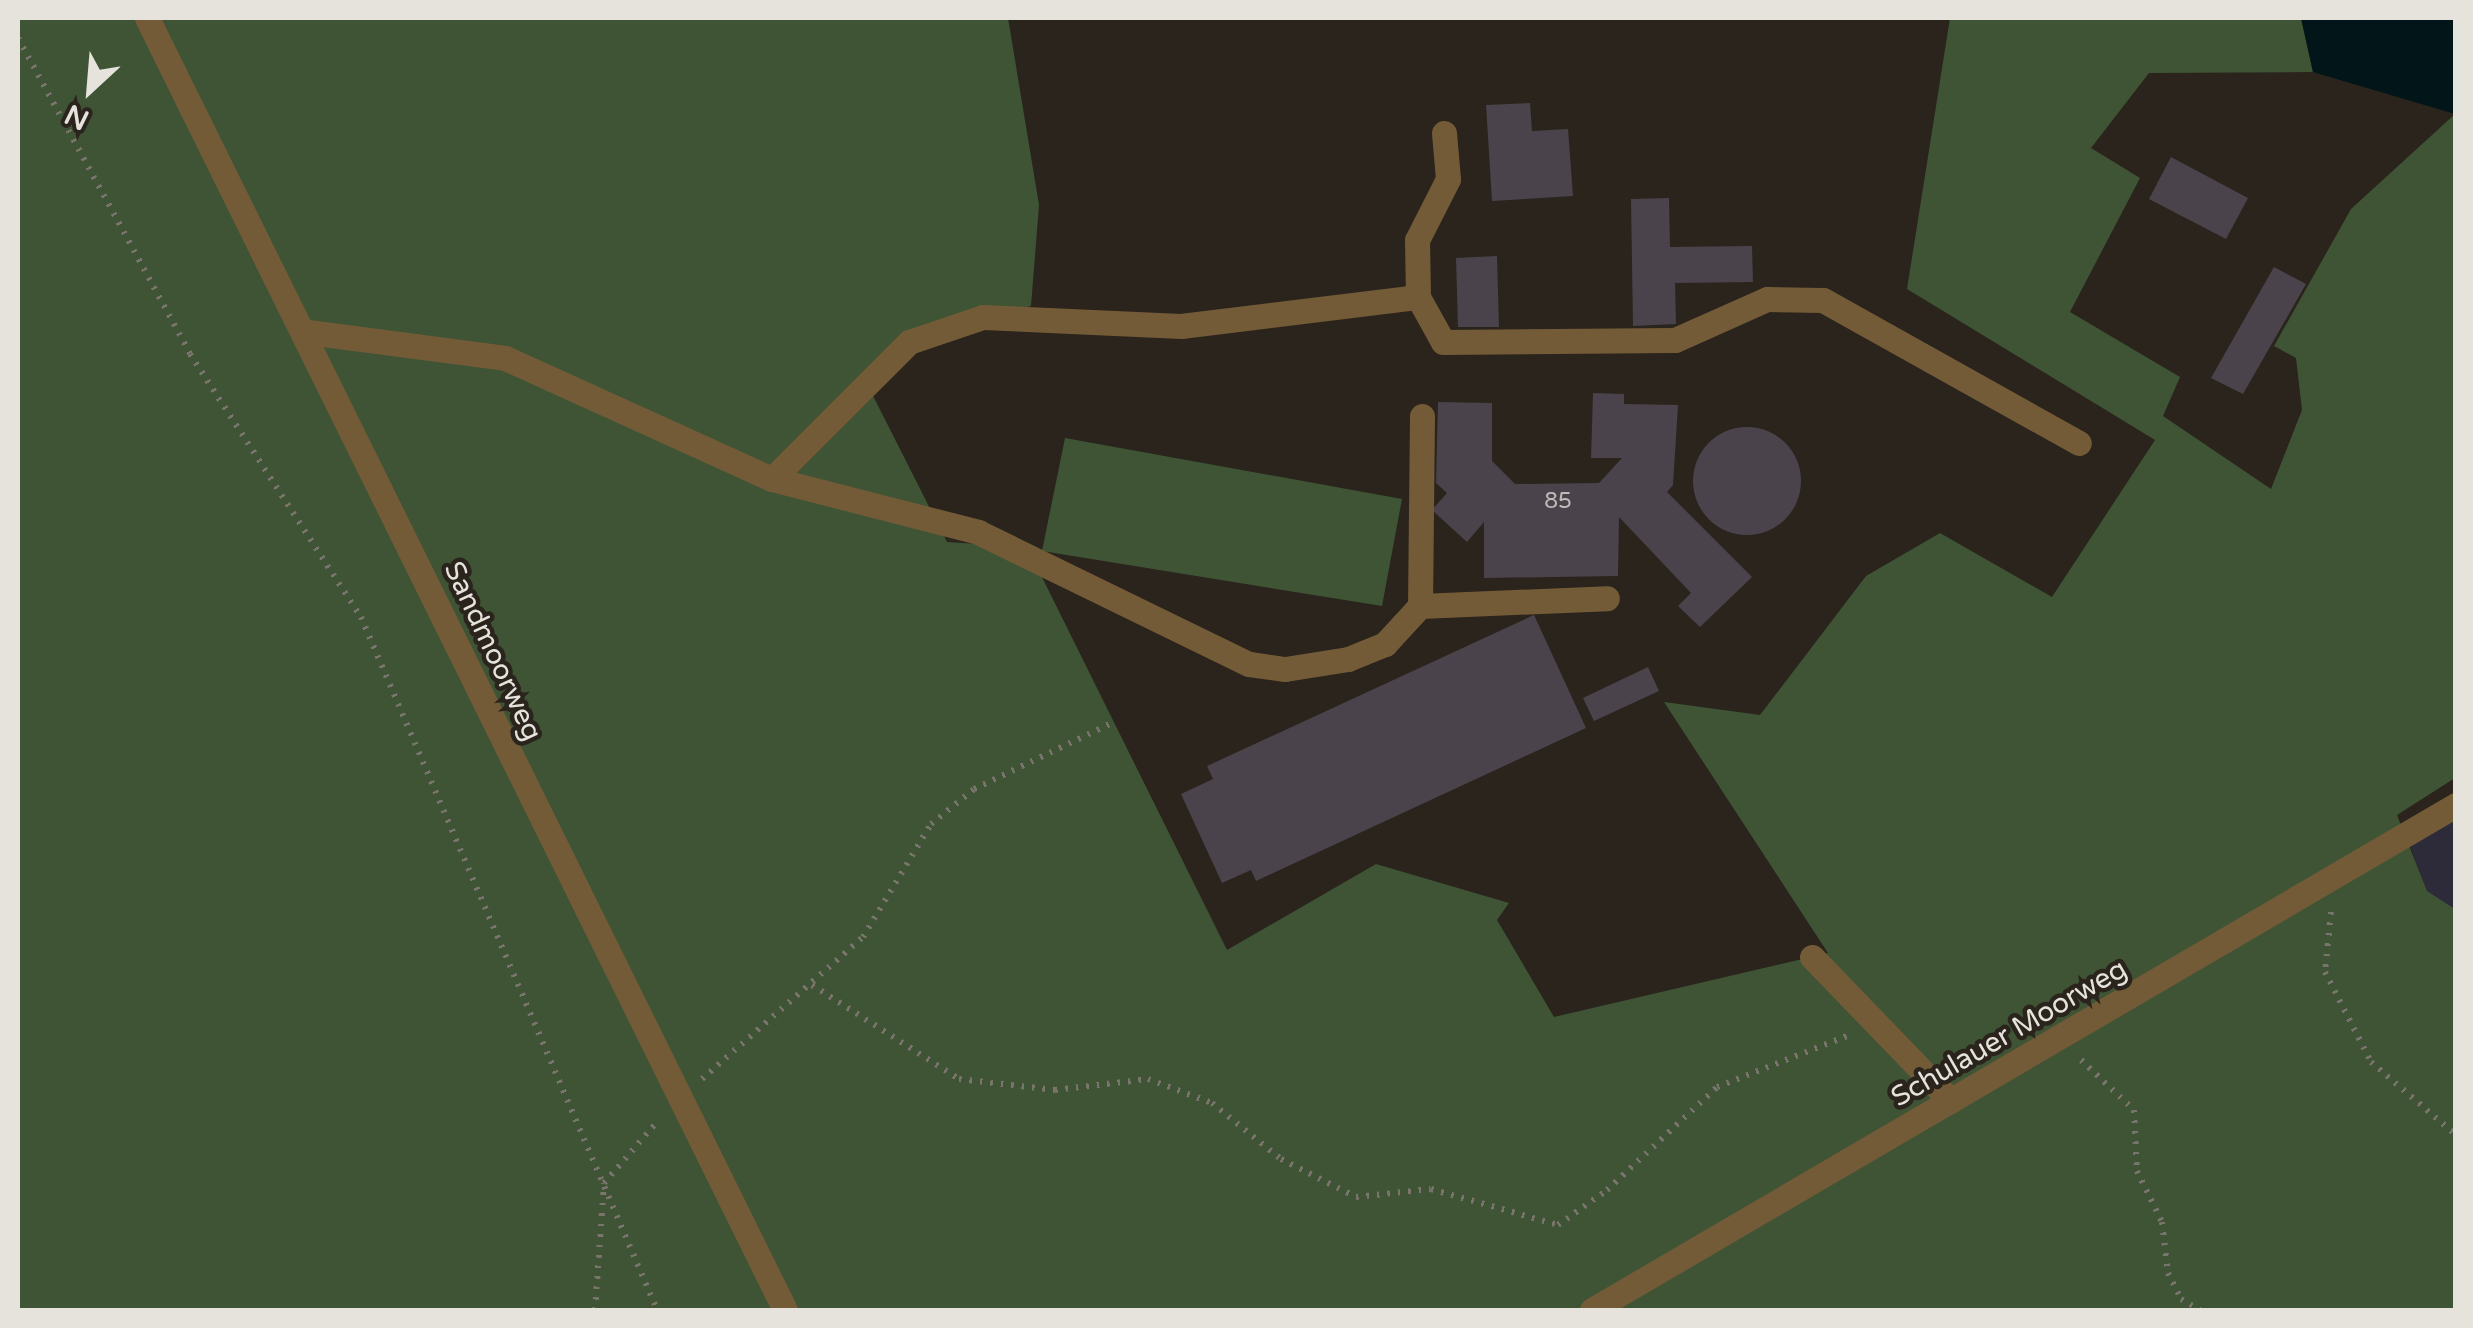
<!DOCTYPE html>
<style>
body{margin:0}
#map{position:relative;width:2473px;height:1328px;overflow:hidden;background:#2a241c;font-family:"Varela Round",sans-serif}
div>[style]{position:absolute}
.commercial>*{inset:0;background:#2d2a3a}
.green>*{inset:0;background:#3e5435}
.water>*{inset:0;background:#021619}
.building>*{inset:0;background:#4a434c}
.round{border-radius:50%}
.path>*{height:6px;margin-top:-3px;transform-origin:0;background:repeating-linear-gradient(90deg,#79746c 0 2.5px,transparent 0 10.5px)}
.minor>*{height:25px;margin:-12.5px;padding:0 12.5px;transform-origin:12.5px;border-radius:12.5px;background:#745b38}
span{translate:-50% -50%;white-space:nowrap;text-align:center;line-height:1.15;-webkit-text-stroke:9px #2a241c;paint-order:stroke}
.number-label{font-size:22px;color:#bfbab8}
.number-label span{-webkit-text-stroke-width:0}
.street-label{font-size:28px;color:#e6e2dc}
.frame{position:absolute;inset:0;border:20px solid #e6e2dc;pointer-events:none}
.north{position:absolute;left:40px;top:40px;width:100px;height:100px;-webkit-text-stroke:8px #2a241c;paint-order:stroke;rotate:206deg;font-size:28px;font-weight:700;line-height:40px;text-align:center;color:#e6e2dc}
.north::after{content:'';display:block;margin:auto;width:35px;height:45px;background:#e6e2dc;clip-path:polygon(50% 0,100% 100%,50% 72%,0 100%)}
</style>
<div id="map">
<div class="commercial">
<div style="clip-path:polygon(2455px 815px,2455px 909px,2427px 892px,2409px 842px)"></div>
</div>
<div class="green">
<div style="clip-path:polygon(18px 18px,1008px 18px,1039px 205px,1031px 306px,909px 342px,867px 384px,947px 542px,1027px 547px,1227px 950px,1376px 864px,1509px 903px,1497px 920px,1554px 1017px,1828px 953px,1664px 702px,1760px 715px,1866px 576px,1940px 533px,2052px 597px,2155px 440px,1907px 289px,1950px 18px,2301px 18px,2313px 72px,2149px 73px,2091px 148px,2140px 178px,2070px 312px,2180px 377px,2163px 416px,2271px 489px,2302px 410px,2296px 358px,2274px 346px,2351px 209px,2455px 114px,2455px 778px,2397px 815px,2427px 891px,2455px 909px,2455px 1310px,18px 1310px)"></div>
<div style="clip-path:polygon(1065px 438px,1402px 499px,1382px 606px,1042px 551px)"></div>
</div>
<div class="water">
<div style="clip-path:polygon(2301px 18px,2455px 18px,2455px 114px,2313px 72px)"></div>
</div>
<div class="building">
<div style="clip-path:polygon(1530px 103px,1532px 131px,1568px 129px,1573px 196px,1492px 201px,1486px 105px)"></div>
<div style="clip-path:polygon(2171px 157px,2248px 198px,2226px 239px,2149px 199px)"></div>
<div style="clip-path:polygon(1669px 198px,1670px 247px,1752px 246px,1753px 282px,1675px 283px,1676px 324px,1633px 326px,1631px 199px)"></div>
<div style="clip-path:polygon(1497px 256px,1499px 327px,1458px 327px,1456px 258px)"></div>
<div style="clip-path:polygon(2274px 267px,2306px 284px,2243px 394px,2211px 378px)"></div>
<div style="clip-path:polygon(1593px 393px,1624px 394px,1624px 404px,1678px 405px,1673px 485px,1667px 492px,1752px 577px,1700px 627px,1678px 606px,1691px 593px,1619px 517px,1618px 576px,1484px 578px,1484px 522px,1467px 542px,1432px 510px,1447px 493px,1436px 483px,1438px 402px,1492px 403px,1492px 461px,1515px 484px,1599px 483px,1622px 458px,1591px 458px)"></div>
<div class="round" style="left:1693px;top:427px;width:108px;height:108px"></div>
<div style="clip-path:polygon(1534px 615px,1586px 728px,1256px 881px,1251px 870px,1222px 883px,1181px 794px,1213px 779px,1207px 766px)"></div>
<div style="clip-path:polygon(1648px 667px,1659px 691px,1594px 721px,1583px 698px)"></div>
</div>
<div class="path">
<div style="left:18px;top:38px;width:360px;rotate:61.4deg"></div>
<div style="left:190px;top:354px;width:314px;rotate:57deg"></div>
<div style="left:361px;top:617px;width:754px;rotate:66.87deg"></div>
<div style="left:2331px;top:912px;width:60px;rotate:95.7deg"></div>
<div style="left:2325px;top:972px;width:101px;rotate:62.9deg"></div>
<div style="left:2371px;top:1062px;width:112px;rotate:40.7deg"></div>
<div style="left:812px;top:985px;width:174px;rotate:32.6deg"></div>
<div style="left:959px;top:1079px;width:97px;rotate:6.5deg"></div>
<div style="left:1055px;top:1090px;width:94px;rotate:-6.7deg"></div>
<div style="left:1148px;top:1079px;width:68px;rotate:20.6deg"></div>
<div style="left:1212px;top:1103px;width:89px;rotate:39.1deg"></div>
<div style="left:1281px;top:1159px;width:84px;rotate:26.9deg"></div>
<div style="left:1356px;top:1197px;width:75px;rotate:-6.1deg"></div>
<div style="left:1431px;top:1189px;width:132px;rotate:15.8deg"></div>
<div style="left:1558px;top:1225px;width:60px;rotate:-35.5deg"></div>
<div style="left:1607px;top:1190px;width:151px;rotate:-43.1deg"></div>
<div style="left:1717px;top:1087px;width:140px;rotate:-21.4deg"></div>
<div style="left:2081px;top:1060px;width:73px;rotate:43.3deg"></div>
<div style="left:2134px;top:1110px;width:61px;rotate:87.2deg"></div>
<div style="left:2137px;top:1171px;width:57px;rotate:63.9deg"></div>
<div style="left:2162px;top:1222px;width:51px;rotate:83.3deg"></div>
<div style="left:2168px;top:1273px;width:29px;rotate:63deg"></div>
<div style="left:2181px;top:1299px;width:22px;rotate:30deg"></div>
<div style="left:702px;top:1079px;width:215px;rotate:-41.4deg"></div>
<div style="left:863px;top:937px;width:132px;rotate:-59deg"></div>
<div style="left:931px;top:824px;width:55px;rotate:-39.1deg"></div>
<div style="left:974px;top:789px;width:155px;rotate:-25.6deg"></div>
<div style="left:595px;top:1310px;width:127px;rotate:-85.9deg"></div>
<div style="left:604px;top:1183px;width:81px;rotate:-49deg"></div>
</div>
<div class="minor">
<div style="left:147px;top:18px;width:1441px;rotate:63.72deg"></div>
<div style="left:1444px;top:133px;width:46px;rotate:85deg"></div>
<div style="left:1448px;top:179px;width:68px;rotate:116.9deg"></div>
<div style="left:1417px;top:240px;width:57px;rotate:89deg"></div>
<div style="left:1418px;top:297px;width:51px;rotate:60.9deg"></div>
<div style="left:1443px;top:342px;width:232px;rotate:-0.5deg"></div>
<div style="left:1675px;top:340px;width:101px;rotate:-24deg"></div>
<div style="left:1767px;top:299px;width:56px;rotate:1deg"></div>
<div style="left:1823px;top:300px;width:293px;rotate:29.2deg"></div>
<div style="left:308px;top:332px;width:199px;rotate:7.5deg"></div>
<div style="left:505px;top:358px;width:293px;rotate:24.4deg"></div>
<div style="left:772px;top:479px;width:194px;rotate:-45deg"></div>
<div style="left:909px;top:342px;width:78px;rotate:-18.7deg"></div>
<div style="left:983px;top:317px;width:198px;rotate:2.6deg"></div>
<div style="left:1181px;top:326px;width:239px;rotate:-7deg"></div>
<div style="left:1422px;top:416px;width:190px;rotate:90.6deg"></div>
<div style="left:1420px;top:606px;width:187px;rotate:-2.4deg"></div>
<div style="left:772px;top:479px;width:213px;rotate:14.4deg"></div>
<div style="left:978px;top:532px;width:301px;rotate:26deg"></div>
<div style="left:1249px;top:664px;width:36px;rotate:8deg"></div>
<div style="left:1285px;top:669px;width:64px;rotate:-9deg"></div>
<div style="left:1348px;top:659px;width:40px;rotate:-22deg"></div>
<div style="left:1385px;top:644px;width:52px;rotate:-47.4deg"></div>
<div style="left:1812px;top:957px;width:200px;rotate:46deg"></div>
<div style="left:1592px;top:1310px;width:1001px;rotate:-30.31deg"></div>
</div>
<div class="number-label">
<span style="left:1558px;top:502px">85</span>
</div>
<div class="street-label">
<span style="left:493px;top:651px;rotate:65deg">Sandmoorweg</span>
<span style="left:2009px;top:1033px;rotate:-30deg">Schulauer Moorweg</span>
</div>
<div class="frame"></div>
<div class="north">N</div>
</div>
